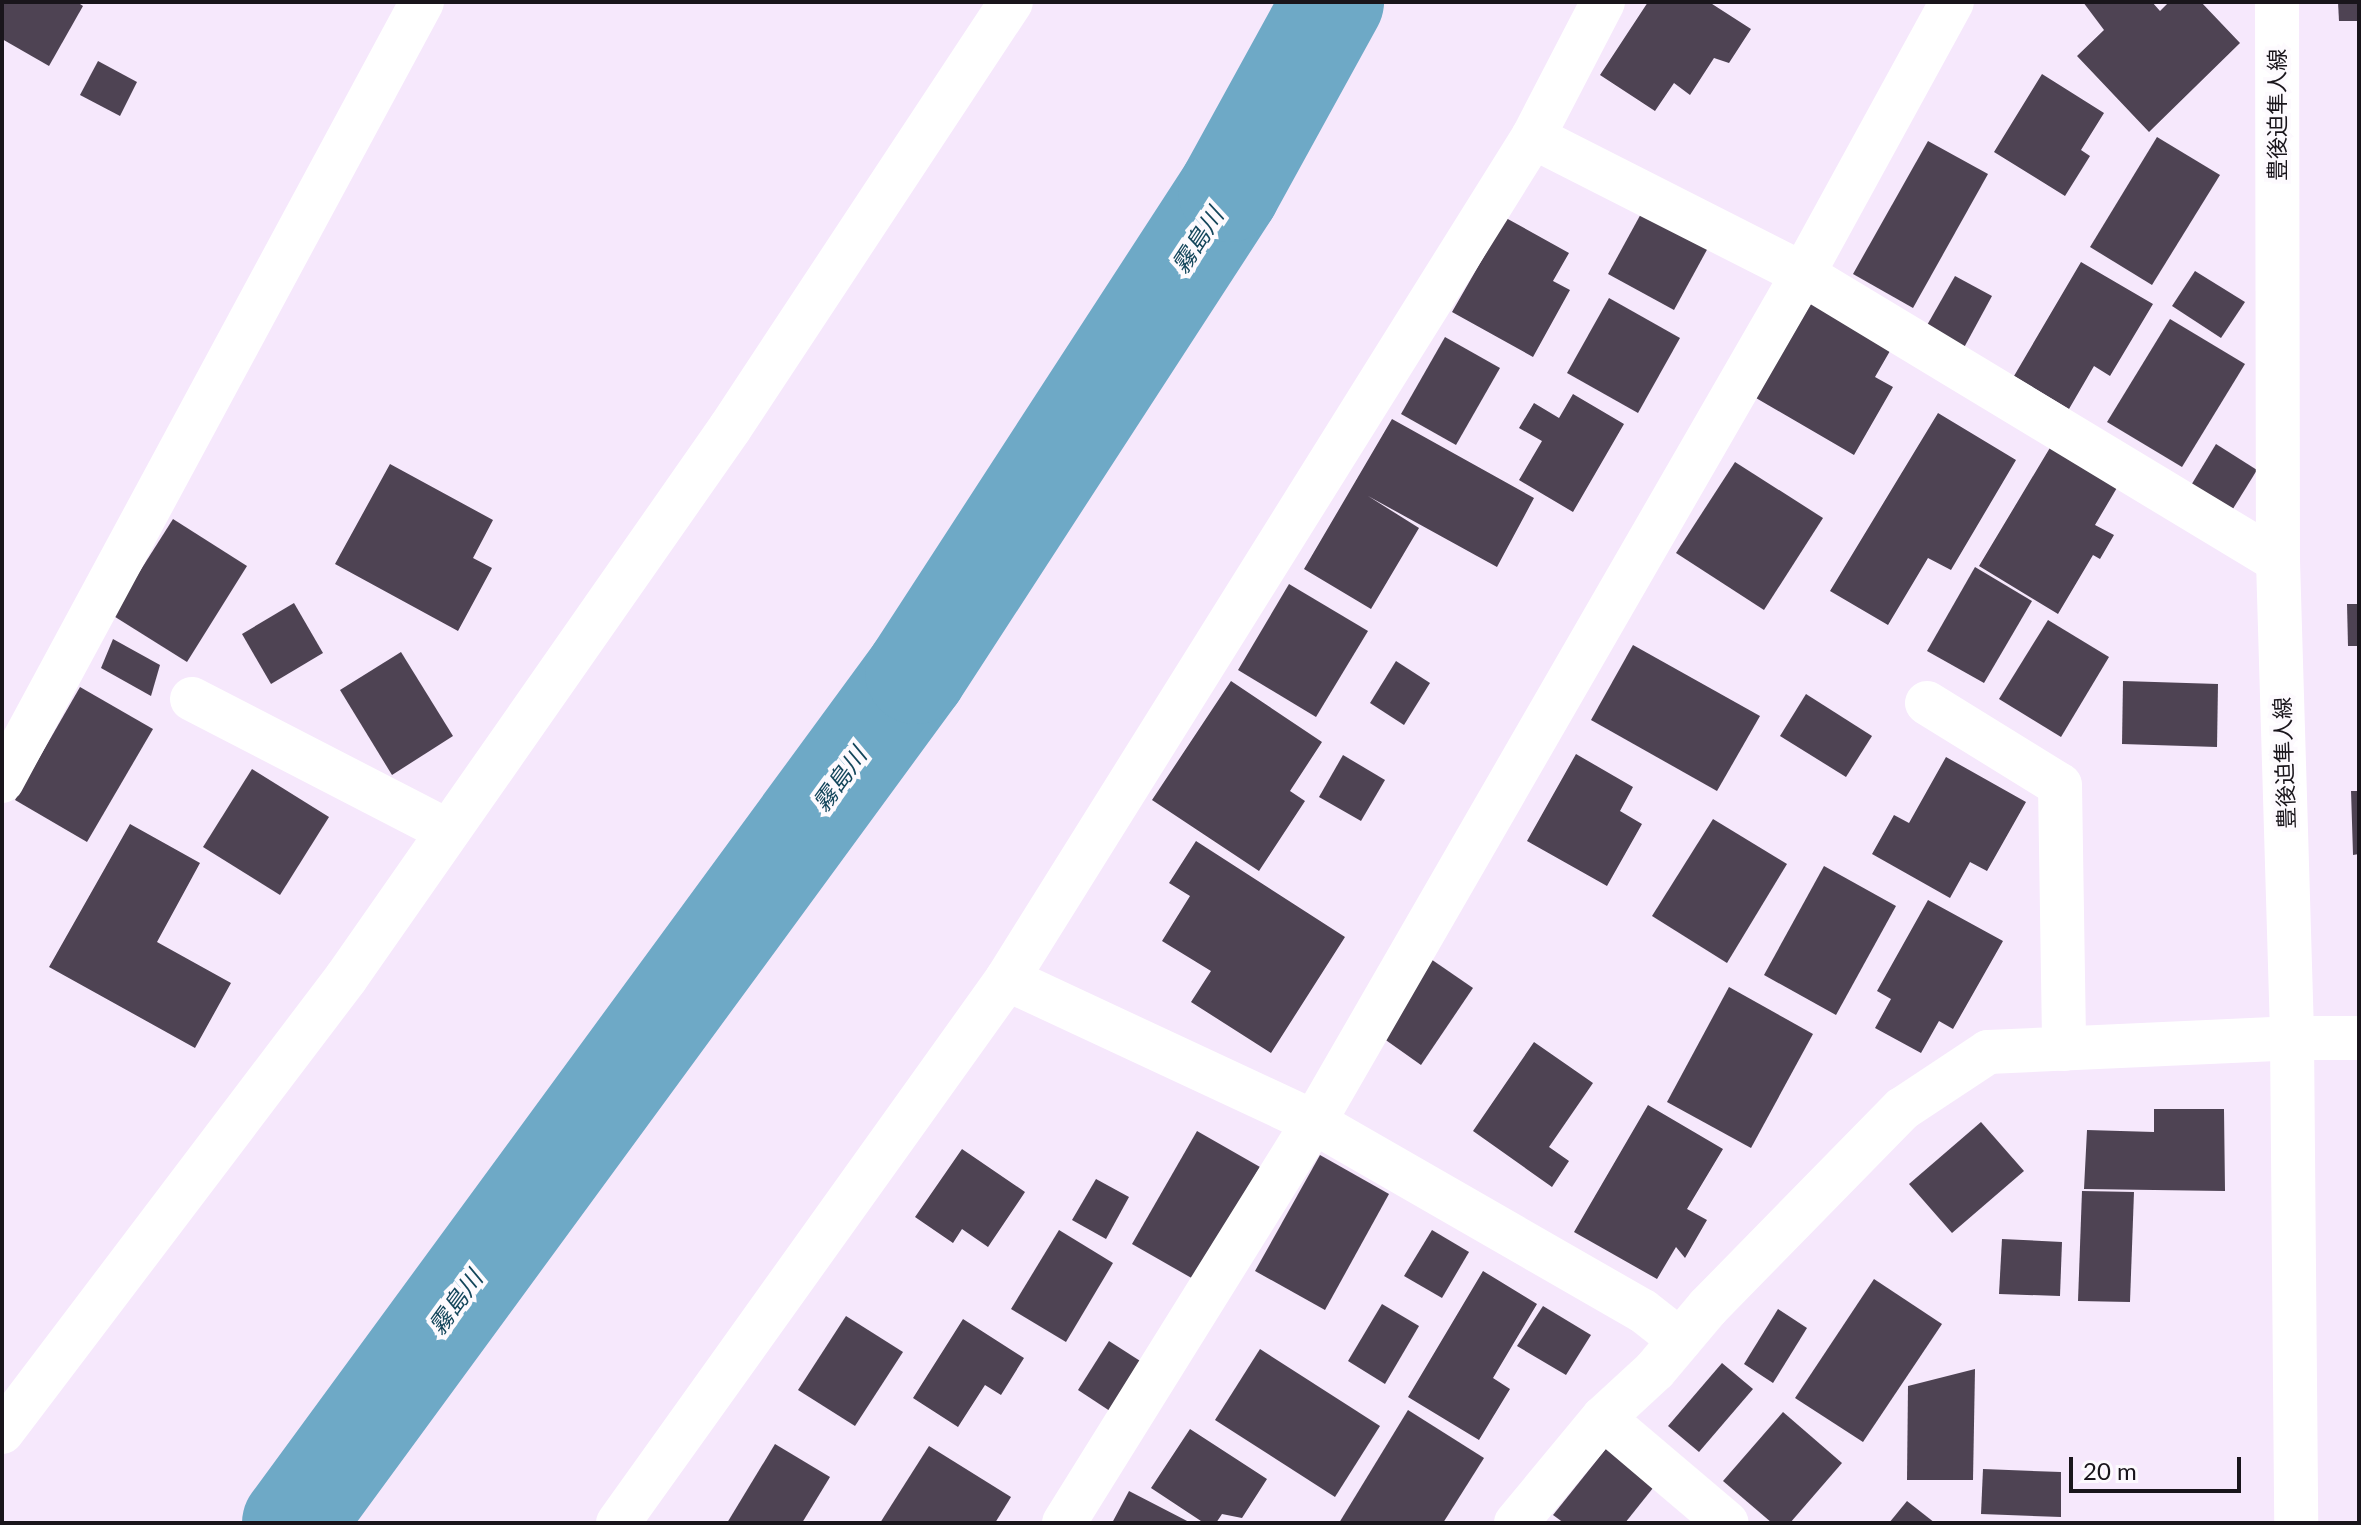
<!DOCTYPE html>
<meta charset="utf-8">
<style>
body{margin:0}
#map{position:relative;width:2361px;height:1525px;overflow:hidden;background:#f6e8fc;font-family:Lato,"Noto Sans JP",sans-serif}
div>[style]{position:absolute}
.river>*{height:102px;margin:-51px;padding:0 51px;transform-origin:51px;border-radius:51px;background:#6ea9c6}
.building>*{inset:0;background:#4e4353}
.minor>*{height:44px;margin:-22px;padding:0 22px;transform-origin:22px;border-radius:22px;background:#fff}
.tertiary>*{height:44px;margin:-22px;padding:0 22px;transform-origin:22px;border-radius:22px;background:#fff}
.secondary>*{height:44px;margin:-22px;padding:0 22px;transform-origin:22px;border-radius:22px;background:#fff}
span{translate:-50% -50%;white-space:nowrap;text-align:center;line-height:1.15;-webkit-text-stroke:8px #fdfafe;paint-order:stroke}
.street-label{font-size:22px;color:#19151b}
.water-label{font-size:24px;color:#14465b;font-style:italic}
.frame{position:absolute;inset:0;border:4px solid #19151b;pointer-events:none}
.scale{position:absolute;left:2069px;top:1457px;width:172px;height:36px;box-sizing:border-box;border:4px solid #19151b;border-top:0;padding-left:10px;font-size:24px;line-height:28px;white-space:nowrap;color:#19151b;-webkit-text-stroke:6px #fdfafe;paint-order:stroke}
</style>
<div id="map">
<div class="river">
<div style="left:293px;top:1523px;width:1054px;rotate:-53.76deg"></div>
<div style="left:916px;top:673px;width:575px;rotate:-57deg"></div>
<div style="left:1229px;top:191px;width:216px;rotate:-61.2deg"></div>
</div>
<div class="building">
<div style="clip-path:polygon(2px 2px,77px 2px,83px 6px,49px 66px,2px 39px)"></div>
<div style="clip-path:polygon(1648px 2px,1709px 2px,1751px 29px,1729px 63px,1714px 58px,1690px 95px,1674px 83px,1655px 111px,1600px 75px)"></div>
<div style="clip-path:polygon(2083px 2px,2152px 2px,2160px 11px,2169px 2px,2201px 2px,2240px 43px,2149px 132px,2077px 56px,2104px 30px)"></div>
<div style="clip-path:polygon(2338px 2px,2359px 2px,2359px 21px,2339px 21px)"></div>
<div style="clip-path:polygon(98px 61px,137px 82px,120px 116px,80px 95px)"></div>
<div style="clip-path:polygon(2042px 74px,2104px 113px,2081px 150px,2090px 156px,2065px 196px,1994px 152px)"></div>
<div style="clip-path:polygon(2157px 137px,2220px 175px,2152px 285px,2090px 247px)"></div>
<div style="clip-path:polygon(1928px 141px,1988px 174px,1913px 308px,1853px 274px)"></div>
<div style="clip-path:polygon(1660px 179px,1726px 215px,1674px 310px,1608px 274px)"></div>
<div style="clip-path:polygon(1506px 218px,1569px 253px,1553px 281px,1570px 290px,1533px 357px,1452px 312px)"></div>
<div style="clip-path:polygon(2081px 262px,2153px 304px,2110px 376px,2094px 366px,2069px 409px,2014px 376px)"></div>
<div style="clip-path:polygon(2195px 271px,2245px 302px,2221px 338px,2172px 306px)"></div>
<div style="clip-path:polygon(1955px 276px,1992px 296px,1960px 355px,1922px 334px)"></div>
<div style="clip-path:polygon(1609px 298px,1680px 338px,1638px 413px,1567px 373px)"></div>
<div style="clip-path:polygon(1814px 298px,1894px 344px,1875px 377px,1893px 387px,1854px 455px,1756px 398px)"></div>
<div style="clip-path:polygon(2170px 319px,2245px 364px,2182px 467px,2107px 422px)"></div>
<div style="clip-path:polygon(1445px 337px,1500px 368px,1456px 445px,1401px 414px)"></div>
<div style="clip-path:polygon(1573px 394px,1624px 424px,1573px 512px,1519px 480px,1542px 441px,1519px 428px,1534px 403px,1559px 418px)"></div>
<div style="clip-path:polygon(1938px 413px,2016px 460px,1951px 570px,1928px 558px,1888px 625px,1830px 591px)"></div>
<div style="clip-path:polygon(1392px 419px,1534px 498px,1497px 567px,1368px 496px,1419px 528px,1371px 609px,1304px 569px)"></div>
<div style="clip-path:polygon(2054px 441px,2121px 481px,2095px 525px,2114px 535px,2100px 559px,2093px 555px,2058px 614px,1979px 566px)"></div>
<div style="clip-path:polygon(2216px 444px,2257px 470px,2231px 512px,2190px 487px)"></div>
<div style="clip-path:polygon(1735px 462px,1823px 518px,1764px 610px,1676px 553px)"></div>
<div style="clip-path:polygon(390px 464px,493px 520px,473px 558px,492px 568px,458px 631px,335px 564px)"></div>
<div style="clip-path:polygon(173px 519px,247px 566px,187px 662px,112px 615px)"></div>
<div style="clip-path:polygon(1975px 567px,2032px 601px,1984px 683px,1927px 651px)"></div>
<div style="clip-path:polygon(1289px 584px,1368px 631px,1316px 717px,1238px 670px)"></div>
<div style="clip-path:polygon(294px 603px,323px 653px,271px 684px,242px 634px)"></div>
<div style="clip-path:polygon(2347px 604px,2359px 604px,2359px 646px,2348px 646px)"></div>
<div style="clip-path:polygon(2048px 620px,2109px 657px,2061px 737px,1999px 699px)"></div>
<div style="clip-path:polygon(113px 639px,160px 665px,151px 696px,101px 668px)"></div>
<div style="clip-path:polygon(1633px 645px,1760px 716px,1717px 791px,1591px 720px)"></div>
<div style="clip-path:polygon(401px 652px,453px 736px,392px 775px,340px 690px)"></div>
<div style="clip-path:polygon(1396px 661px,1430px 683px,1404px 725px,1370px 703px)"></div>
<div style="clip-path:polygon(1231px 681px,1322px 742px,1290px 791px,1305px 801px,1259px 871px,1152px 800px)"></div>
<div style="clip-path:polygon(2123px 681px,2218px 684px,2217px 747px,2122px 744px)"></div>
<div style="clip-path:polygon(80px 687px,153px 729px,87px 842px,15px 800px)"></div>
<div style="clip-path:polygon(1806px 694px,1872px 736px,1846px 777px,1780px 736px)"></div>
<div style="clip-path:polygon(1576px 754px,1633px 787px,1620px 811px,1642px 824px,1607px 886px,1527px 841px)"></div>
<div style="clip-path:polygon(1343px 755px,1385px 780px,1361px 821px,1319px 797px)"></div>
<div style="clip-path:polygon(1946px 757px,2026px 802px,1987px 871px,1970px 862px,1950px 898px,1872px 854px,1894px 815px,1909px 823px)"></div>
<div style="clip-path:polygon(252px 769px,329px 817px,280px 895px,203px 847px)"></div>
<div style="clip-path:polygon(2351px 791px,2359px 791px,2359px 854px,2353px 855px)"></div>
<div style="clip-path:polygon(1713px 819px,1787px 864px,1727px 963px,1652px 916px)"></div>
<div style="clip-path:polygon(130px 824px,200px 863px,157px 942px,231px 983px,195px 1048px,49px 967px)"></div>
<div style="clip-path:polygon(1196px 841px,1345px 937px,1271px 1053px,1191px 1002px,1211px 971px,1162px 941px,1190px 896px,1169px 883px)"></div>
<div style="clip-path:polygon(1824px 866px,1896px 906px,1836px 1015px,1764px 975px)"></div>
<div style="clip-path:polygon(1928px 900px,2003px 941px,1953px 1029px,1939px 1021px,1921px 1053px,1875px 1028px,1891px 999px,1877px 991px)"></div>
<div style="clip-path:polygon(1425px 955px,1473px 988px,1421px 1065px,1373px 1031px)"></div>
<div style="clip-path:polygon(1729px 987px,1813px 1034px,1751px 1148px,1667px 1102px)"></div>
<div style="clip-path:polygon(1534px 1042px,1593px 1083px,1549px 1147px,1569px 1161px,1552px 1187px,1473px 1131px)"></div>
<div style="clip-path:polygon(1648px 1105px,1723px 1149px,1687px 1209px,1707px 1220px,1685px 1258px,1676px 1247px,1657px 1279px,1574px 1232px)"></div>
<div style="clip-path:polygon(2154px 1109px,2224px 1109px,2225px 1191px,2084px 1189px,2087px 1130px,2154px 1132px)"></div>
<div style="clip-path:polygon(1981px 1122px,2024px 1171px,1952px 1233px,1909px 1184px)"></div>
<div style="clip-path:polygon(1197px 1131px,1260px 1167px,1195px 1280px,1132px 1244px)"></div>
<div style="clip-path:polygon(962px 1149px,1025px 1192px,988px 1247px,962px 1229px,953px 1243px,915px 1217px)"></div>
<div style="clip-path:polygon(1320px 1155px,1389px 1194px,1325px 1310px,1255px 1271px)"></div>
<div style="clip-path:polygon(1096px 1179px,1129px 1197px,1106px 1239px,1072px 1220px)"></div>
<div style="clip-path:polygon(2082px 1191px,2134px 1192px,2130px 1302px,2078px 1301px)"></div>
<div style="clip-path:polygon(1059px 1230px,1113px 1263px,1066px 1342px,1011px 1309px)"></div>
<div style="clip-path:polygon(1432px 1230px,1469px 1252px,1442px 1298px,1404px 1276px)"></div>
<div style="clip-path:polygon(2002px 1239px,2062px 1242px,2060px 1296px,1999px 1294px)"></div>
<div style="clip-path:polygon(1483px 1271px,1537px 1304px,1493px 1378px,1510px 1389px,1479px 1440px,1408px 1397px)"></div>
<div style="clip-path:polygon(1874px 1279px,1942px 1324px,1863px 1442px,1795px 1398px)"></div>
<div style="clip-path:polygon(1382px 1304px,1419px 1326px,1385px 1384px,1348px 1361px)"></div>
<div style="clip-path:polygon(1543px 1306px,1591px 1335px,1566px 1375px,1517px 1346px)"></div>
<div style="clip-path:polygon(1778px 1309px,1807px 1328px,1773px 1383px,1744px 1364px)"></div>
<div style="clip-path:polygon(846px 1316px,903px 1352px,855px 1426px,798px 1390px)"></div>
<div style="clip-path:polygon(963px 1319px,1024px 1358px,1001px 1395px,985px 1385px,958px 1427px,913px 1398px)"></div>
<div style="clip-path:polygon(1109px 1341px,1148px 1366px,1116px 1415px,1078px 1390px)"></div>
<div style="clip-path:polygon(1260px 1349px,1380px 1426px,1335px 1497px,1215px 1420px)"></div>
<div style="clip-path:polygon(1722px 1363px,1753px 1389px,1699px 1452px,1668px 1426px)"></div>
<div style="clip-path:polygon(1975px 1369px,1973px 1480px,1907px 1480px,1908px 1386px)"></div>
<div style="clip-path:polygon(1408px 1410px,1484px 1458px,1443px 1523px,1339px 1523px)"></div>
<div style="clip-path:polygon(1783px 1412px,1842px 1463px,1790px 1523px,1772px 1523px,1723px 1481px)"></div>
<div style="clip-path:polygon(1190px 1429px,1267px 1479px,1242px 1518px,1222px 1514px,1216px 1523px,1204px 1523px,1151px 1488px)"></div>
<div style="clip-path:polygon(1613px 1440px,1661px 1478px,1625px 1523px,1564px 1523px,1553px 1515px)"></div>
<div style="clip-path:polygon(775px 1444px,830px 1477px,802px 1523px,727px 1523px)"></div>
<div style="clip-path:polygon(929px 1446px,1011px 1497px,995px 1523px,880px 1523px)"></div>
<div style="clip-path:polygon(1983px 1469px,2061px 1472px,2061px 1517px,1981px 1514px)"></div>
<div style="clip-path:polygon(1129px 1491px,1191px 1523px,1112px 1523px)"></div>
<div style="clip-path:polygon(1907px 1501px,1935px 1523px,1889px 1523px)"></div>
</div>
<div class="minor">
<div style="left:1533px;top:137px;width:303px;rotate:26.9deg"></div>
<div style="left:1803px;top:274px;width:555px;rotate:31.14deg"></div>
<div style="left:192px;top:699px;width:288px;rotate:27.3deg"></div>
<div style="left:1927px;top:703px;width:156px;rotate:31.7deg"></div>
<div style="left:2060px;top:785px;width:264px;rotate:89.1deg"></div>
<div style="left:2px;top:781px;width:885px;rotate:-61.67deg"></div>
<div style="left:1007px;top:979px;width:339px;rotate:25deg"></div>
<div style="left:1314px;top:1122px;width:379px;rotate:29.9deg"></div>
<div style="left:1643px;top:1311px;width:47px;rotate:38.1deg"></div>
<div style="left:2292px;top:1038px;width:67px"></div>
<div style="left:1603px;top:1418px;width:162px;rotate:40.3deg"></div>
<div style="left:2px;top:1432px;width:570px;rotate:-52.85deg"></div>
<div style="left:346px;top:978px;width:671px;rotate:-55.08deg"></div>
<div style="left:730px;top:428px;width:510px;rotate:-56.59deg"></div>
<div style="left:618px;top:1523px;width:669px;rotate:-54.43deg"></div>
<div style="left:1007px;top:979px;width:993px;rotate:-58.01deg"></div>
<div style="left:1533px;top:137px;width:152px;rotate:-62.6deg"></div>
<div style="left:1064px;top:1523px;width:473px;rotate:-58.1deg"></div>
<div style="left:1314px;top:1122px;width:979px;rotate:-60.03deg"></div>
<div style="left:1803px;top:274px;width:310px;rotate:-61.3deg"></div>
</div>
<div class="tertiary">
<div style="left:1516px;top:1523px;width:136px;rotate:-50.4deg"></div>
<div style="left:1603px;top:1418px;width:71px;rotate:-42.7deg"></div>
<div style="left:1655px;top:1370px;width:82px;rotate:-49.9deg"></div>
<div style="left:1708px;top:1307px;width:277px;rotate:-45.6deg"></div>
<div style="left:1902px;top:1109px;width:103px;rotate:-33.5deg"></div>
<div style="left:1988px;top:1052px;width:304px;rotate:-2.6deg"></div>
</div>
<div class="secondary">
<div style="left:2277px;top:2px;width:559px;rotate:89.9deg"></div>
<div style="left:2278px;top:561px;width:477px;rotate:88.3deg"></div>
<div style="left:2292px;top:1038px;width:485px;rotate:89.5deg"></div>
</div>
<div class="street-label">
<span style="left:2277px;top:115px;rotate:-90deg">豊後迫隼人線</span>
<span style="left:2284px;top:763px;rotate:-92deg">豊後迫隼人線</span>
</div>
<div class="water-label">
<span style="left:1197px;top:240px;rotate:-57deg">霧島川</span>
<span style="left:839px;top:779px;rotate:-54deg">霧島川</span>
<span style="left:455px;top:1302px;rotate:-54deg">霧島川</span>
</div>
<div class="frame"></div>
<div class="scale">20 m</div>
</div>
